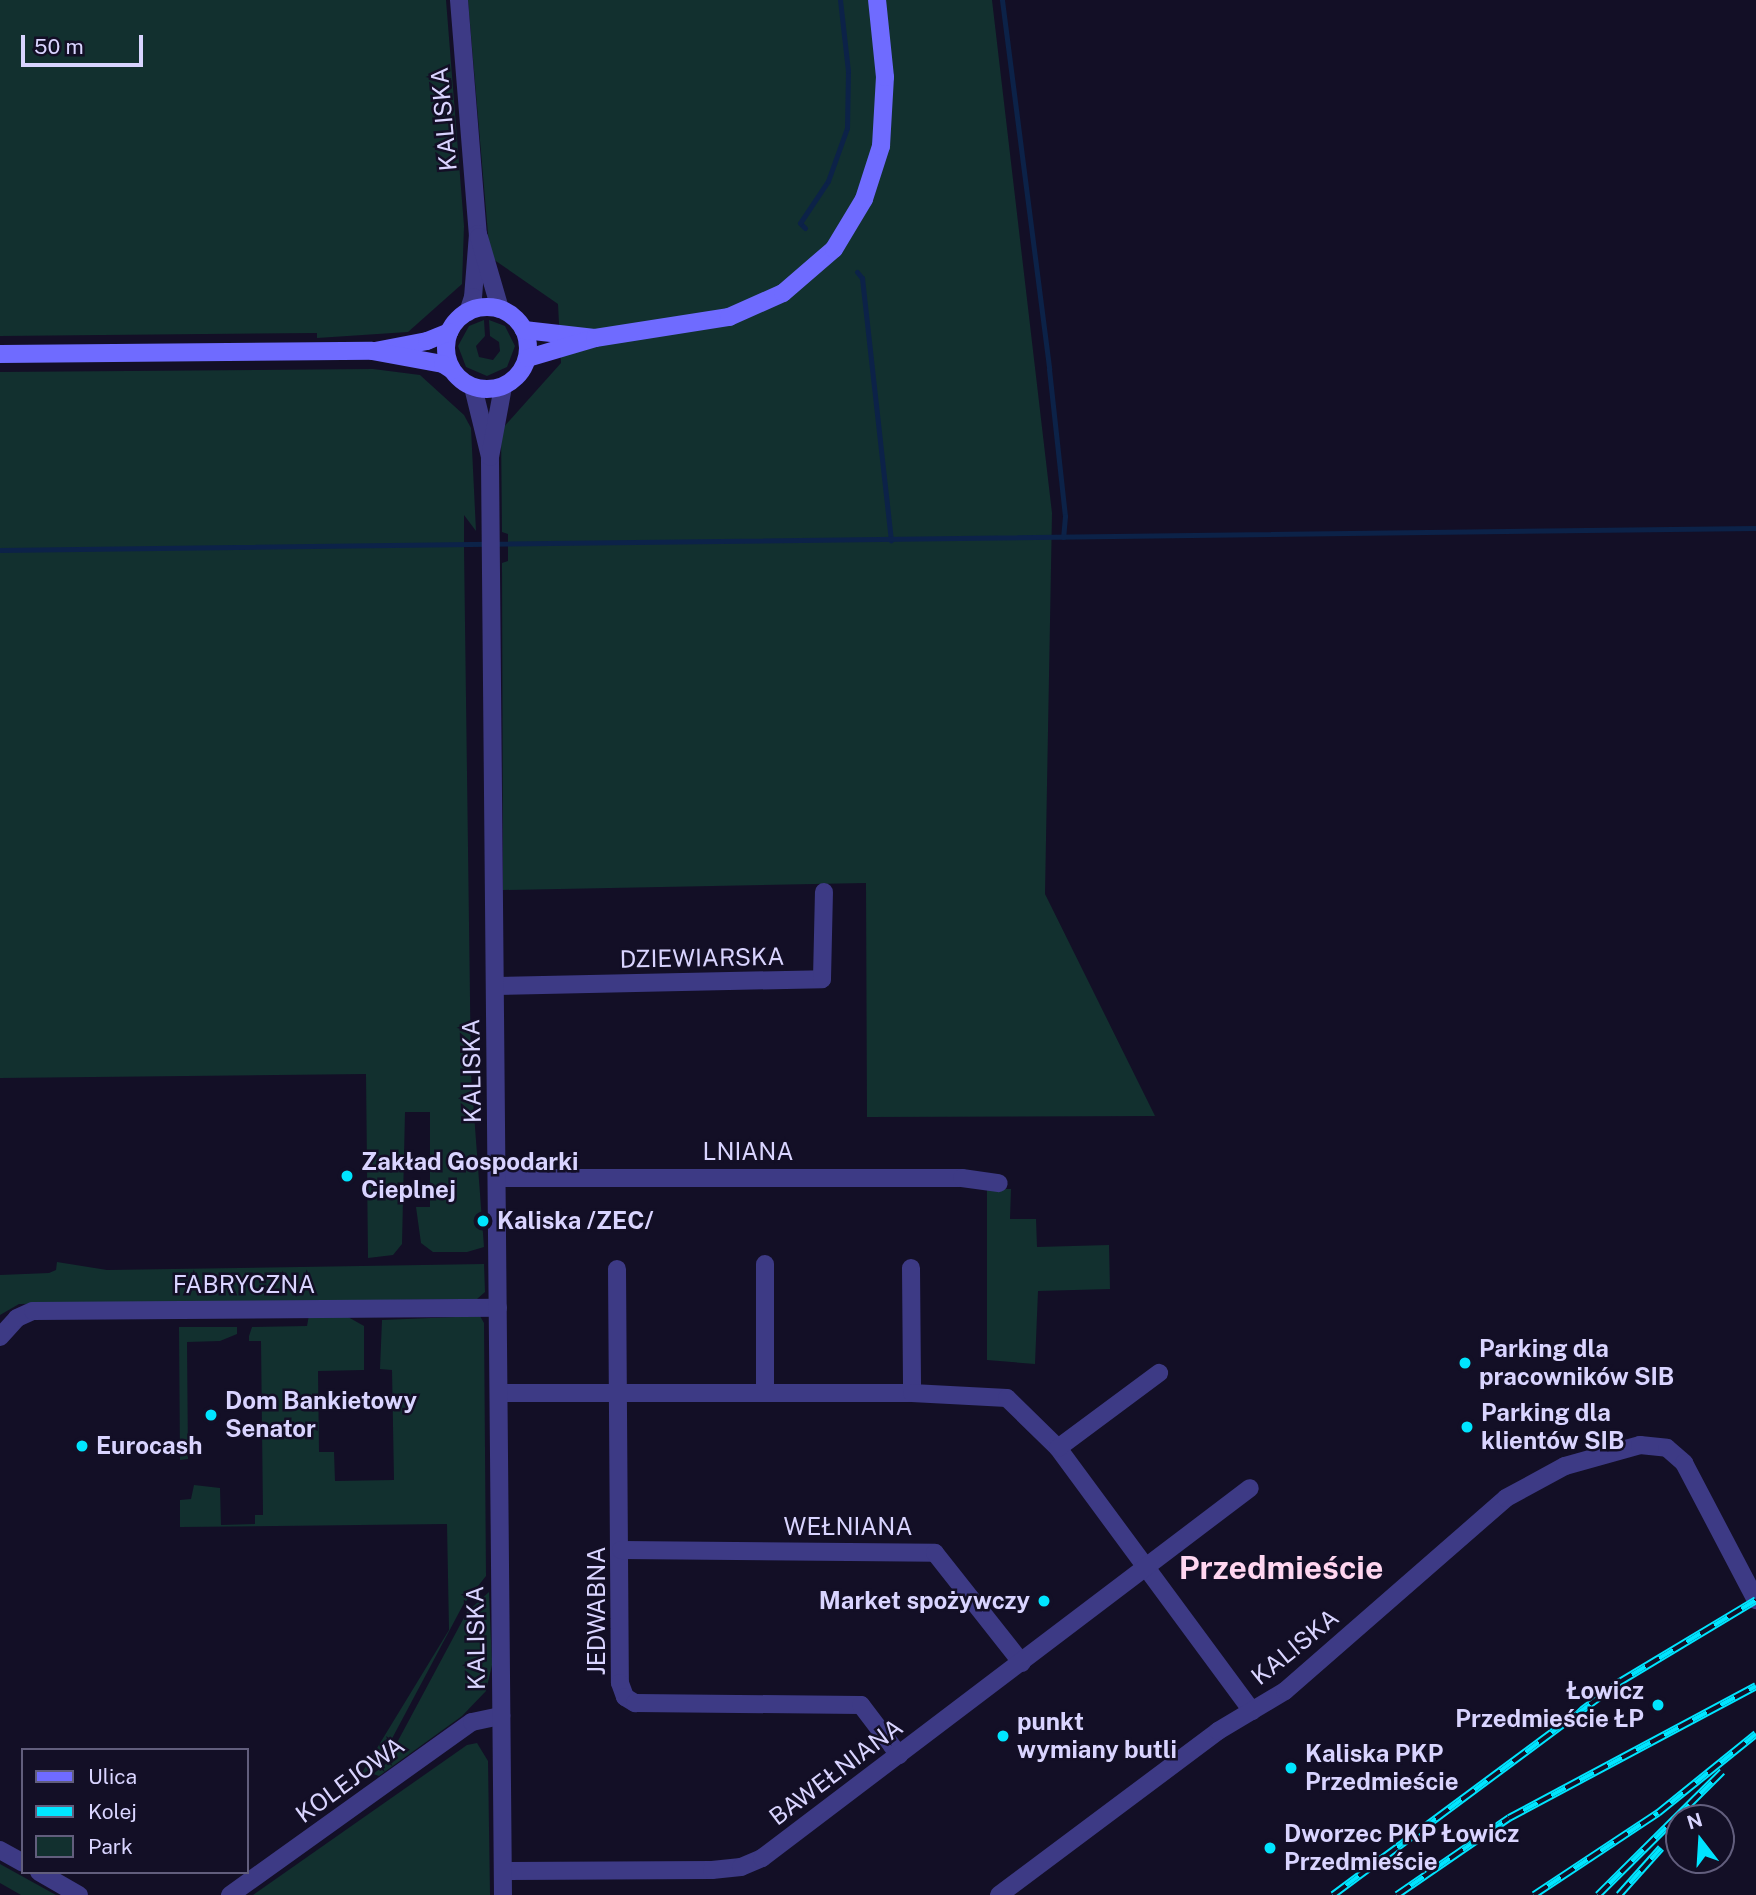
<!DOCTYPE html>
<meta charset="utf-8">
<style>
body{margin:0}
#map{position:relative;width:1756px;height:1895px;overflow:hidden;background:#130f26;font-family:"Public Sans",sans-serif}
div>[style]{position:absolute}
.green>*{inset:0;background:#12302f}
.stream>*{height:5px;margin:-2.5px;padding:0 2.5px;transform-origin:2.5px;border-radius:2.5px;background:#0c2248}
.street>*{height:18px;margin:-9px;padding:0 9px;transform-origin:9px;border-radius:9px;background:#3d3a85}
.secondary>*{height:18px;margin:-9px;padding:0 9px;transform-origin:9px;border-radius:9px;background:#6f6bff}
.secondary>.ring{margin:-9px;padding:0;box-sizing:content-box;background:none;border:18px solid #6f6bff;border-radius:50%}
.rail>*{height:8px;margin-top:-4px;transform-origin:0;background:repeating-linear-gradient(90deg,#130f26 0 16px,#00e5ff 0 32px);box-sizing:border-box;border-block:2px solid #00e5ff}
.dots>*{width:19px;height:19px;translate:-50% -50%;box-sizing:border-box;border:4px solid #130f26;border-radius:50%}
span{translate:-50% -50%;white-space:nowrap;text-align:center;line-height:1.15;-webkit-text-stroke:5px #130f26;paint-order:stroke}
.street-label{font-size:24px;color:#d9d4ff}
.poi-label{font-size:24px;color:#d9d4ff;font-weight:700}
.left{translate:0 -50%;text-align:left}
.right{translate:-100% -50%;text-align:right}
.district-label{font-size:32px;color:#ffd6f0;font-weight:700}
.legend{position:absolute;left:21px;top:1748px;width:228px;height:126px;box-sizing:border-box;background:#130f26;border:2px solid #625e7d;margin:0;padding:9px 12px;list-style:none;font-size:21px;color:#d9d4ff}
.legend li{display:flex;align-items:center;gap:14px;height:35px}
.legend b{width:35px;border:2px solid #625e7d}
.north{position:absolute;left:1665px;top:1804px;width:70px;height:70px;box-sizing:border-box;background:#130f26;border:2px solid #625e7d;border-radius:50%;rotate:343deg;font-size:19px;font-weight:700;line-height:28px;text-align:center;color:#d9d4ff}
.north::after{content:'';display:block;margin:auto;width:24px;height:32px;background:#00e5ff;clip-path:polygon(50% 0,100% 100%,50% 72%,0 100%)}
.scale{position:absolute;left:21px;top:35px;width:122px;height:32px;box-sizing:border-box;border:4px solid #d9d4ff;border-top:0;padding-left:9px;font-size:21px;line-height:24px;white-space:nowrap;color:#d9d4ff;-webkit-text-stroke:5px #130f26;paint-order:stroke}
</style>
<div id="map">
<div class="green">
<div style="clip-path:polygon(0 0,446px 0,464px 226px,462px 284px,408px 332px,317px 338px,317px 333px,0 336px)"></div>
<div style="clip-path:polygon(468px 0,992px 0,1052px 513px,1045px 894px,1155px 1116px,867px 1117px,866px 883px,503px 890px,502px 563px,508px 561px,508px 534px,502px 532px,501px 430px,561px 363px,558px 304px,490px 257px)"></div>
<div style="clip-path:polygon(484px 320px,485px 336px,476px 346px,479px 357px,493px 360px,500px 351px,499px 342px,490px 336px,489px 320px,505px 326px,515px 346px,507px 367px,487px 376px,466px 367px,458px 346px,469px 326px)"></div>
<div style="clip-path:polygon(373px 369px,420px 375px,464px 415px,471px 428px,476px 531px,464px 515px,464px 548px,471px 1074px,484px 1247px,467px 1252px,433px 1252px,421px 1243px,416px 1207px,430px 1207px,430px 1112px,405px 1112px,402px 1244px,393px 1255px,368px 1258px,366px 1074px,0 1078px,0 372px)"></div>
<div style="clip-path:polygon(987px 1189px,1011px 1189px,1010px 1219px,1036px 1219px,1037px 1247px,1109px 1245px,1110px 1289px,1038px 1291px,1035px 1364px,987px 1360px)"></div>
<div style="clip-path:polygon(57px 1262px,107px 1270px,484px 1264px,485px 1292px,477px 1299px,19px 1304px,0 1315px,0 1275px,49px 1273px,56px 1270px)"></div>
<div style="clip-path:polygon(309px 1315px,348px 1317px,364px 1326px,364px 1370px,318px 1371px,319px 1452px,334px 1452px,335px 1481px,394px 1480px,392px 1370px,380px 1369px,382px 1320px,480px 1316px,484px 1323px,486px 1576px,463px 1605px,379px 1763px,360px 1776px,449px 1630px,447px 1524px,180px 1527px,180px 1500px,191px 1499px,194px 1485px,220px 1488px,221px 1525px,255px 1524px,255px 1515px,263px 1515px,261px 1341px,249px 1341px,249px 1336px,252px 1327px,307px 1326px)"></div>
<div style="clip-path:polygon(179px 1327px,237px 1327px,237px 1334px,220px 1341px,187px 1342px,188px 1459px,180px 1460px)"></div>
<div style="clip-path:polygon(489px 1592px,492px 1665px,486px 1691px,462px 1716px,379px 1776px,373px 1774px,385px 1765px,467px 1612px)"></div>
<div style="clip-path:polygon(477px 1743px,488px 1761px,490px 1895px,253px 1895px,467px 1745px)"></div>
<div style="clip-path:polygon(0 1864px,56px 1895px,21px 1895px,0 1883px)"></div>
</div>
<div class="stream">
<div style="left:1002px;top:0;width:372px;rotate:82.7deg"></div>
<div style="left:1049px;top:369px;width:148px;rotate:83.8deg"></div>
<div style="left:1065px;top:516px;width:21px;rotate:95deg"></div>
<div style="left:805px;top:228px;width:7px;rotate:-135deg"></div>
<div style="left:800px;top:223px;width:50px;rotate:-56.3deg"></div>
<div style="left:828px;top:181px;width:56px;rotate:-70.3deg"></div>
<div style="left:847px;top:128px;width:57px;rotate:-89deg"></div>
<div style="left:848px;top:71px;width:71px;rotate:-96.4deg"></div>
<div style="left:857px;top:272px;width:8px;rotate:50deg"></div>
<div style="left:862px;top:278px;width:264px;rotate:83.7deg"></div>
<div style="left:0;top:550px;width:1756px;rotate:-0.72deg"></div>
</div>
<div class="street">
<div style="left:459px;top:0;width:235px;rotate:85.4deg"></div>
<div style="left:478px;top:234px;width:63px;rotate:94.5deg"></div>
<div style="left:473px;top:297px;width:16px;rotate:108deg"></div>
<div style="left:479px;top:237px;width:75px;rotate:73.7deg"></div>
<div style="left:473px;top:387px;width:72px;rotate:76.3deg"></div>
<div style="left:495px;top:986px;width:327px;rotate:-1.2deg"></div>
<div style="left:822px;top:979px;width:87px;rotate:-88.7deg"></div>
<div style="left:497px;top:1178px;width:465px"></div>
<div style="left:962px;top:1178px;width:37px;rotate:8deg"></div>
<div style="left:765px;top:1264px;width:129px;rotate:90deg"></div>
<div style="left:911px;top:1268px;width:125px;rotate:89.5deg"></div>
<div style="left:617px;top:1269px;width:414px;rotate:89.6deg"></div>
<div style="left:620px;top:1683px;width:15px;rotate:70deg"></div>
<div style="left:625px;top:1697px;width:12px;rotate:31deg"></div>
<div style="left:635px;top:1703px;width:226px;rotate:0.5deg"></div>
<div style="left:861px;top:1705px;width:63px;rotate:52.8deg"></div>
<div style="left:0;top:1337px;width:25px;rotate:-48deg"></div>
<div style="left:17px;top:1318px;width:17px;rotate:-24deg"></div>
<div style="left:33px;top:1311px;width:465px;rotate:-0.4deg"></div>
<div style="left:499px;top:1393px;width:413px"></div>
<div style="left:912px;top:1393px;width:95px;rotate:3deg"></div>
<div style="left:1007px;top:1398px;width:71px;rotate:44.4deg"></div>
<div style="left:1058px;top:1448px;width:327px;rotate:53.6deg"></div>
<div style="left:1058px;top:1448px;width:126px;rotate:-36.6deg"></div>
<div style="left:621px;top:1550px;width:314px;rotate:0.5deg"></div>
<div style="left:935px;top:1553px;width:140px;rotate:51.7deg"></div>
<div style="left:0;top:1850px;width:26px;rotate:29deg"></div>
<div style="left:503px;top:1871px;width:209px;rotate:-0.3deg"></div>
<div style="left:712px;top:1870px;width:29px;rotate:-6deg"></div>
<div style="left:741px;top:1867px;width:23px;rotate:-23deg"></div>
<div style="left:762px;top:1858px;width:612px;rotate:-37.17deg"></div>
<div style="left:39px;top:1872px;width:46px;rotate:29.9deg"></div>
<div style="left:230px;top:1895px;width:297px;rotate:-35.6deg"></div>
<div style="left:472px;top:1722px;width:30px;rotate:-12deg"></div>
<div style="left:503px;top:1895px;width:1438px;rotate:-90.52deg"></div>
<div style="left:490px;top:457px;width:71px;rotate:-79.5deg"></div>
<div style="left:999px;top:1895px;width:274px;rotate:-36.8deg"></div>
<div style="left:1218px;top:1731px;width:78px;rotate:-30.8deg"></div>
<div style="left:1285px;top:1691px;width:293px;rotate:-41.1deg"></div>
<div style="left:1506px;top:1498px;width:67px;rotate:-28.5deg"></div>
<div style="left:1565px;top:1466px;width:78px;rotate:-15.6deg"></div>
<div style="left:1640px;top:1445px;width:27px;rotate:6deg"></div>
<div style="left:1667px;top:1448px;width:23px;rotate:41deg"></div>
<div style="left:1684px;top:1463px;width:155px;rotate:62.3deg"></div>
</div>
<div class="secondary">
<div class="ring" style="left:446px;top:307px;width:64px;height:64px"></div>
<div style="left:524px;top:330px;width:71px;rotate:6.4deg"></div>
<div style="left:375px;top:351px;width:53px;rotate:-10.9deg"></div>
<div style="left:427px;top:341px;width:24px;rotate:-22deg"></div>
<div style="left:0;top:354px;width:372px;rotate:-0.5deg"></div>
<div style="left:372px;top:351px;width:72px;rotate:10.4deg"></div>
<div style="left:443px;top:364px;width:11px;rotate:34deg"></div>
<div style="left:528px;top:358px;width:70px;rotate:-16.6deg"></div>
<div style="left:595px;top:338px;width:136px;rotate:-8.9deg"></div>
<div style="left:729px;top:317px;width:59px;rotate:-24deg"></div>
<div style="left:783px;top:293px;width:67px;rotate:-40.8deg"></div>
<div style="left:834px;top:249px;width:58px;rotate:-59deg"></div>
<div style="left:864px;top:199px;width:56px;rotate:-72.2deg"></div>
<div style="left:881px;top:146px;width:69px;rotate:-86.7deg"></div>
<div style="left:885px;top:77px;width:77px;rotate:-95.9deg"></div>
</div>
<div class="rail">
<div style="left:1333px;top:1895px;width:355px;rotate:-36.6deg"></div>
<div style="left:1618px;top:1683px;width:161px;rotate:-31deg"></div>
<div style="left:1397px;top:1895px;width:136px;rotate:-34.5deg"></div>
<div style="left:1509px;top:1818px;width:280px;rotate:-28.1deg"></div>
<div style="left:1534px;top:1895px;width:149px;rotate:-33.5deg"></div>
<div style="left:1658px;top:1813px;width:126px;rotate:-38.9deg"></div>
<div style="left:1598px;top:1895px;width:175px;rotate:-44.8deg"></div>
<div style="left:1619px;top:1895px;width:63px;rotate:-48.2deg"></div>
</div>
<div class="dots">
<div style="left:347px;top:1176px;background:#00e5ff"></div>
<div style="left:483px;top:1221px;background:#00e5ff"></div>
<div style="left:1465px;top:1363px;background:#00e5ff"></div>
<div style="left:211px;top:1415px;background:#00e5ff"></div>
<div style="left:1467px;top:1427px;background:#00e5ff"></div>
<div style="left:82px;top:1446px;background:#00e5ff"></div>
<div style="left:1044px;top:1601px;background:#00e5ff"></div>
<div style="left:1658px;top:1705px;background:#00e5ff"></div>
<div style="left:1003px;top:1736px;background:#00e5ff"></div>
<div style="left:1291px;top:1768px;background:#00e5ff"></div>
<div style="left:1270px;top:1848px;background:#00e5ff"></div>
</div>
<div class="street-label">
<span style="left:444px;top:119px;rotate:-95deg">KALISKA</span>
<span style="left:702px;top:958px;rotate:-1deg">DZIEWIARSKA</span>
<span style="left:472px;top:1071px;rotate:-91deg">KALISKA</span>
<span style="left:748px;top:1152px">LNIANA</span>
<span style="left:244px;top:1285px">FABRYCZNA</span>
<span style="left:848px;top:1527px">WEŁNIANA</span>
<span style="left:597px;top:1611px;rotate:-90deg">JEDWABNA</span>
<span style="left:476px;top:1638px;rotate:-91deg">KALISKA</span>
<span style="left:1295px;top:1647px;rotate:-39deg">KALISKA</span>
<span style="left:836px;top:1772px;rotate:-37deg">BAWEŁNIANA</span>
<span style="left:350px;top:1780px;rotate:-36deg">KOLEJOWA</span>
</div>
<div class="poi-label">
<span class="left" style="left:361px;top:1176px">Zakład Gospodarki<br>Cieplnej</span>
<span class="left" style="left:497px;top:1221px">Kaliska /ZEC/</span>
<span class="left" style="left:1479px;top:1363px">Parking dla<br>pracowników SIB</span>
<span class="left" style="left:225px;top:1415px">Dom Bankietowy<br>Senator</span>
<span class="left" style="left:1481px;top:1427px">Parking dla<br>klientów SIB</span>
<span class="left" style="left:96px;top:1446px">Eurocash</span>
<span class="right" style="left:1030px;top:1601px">Market spożywczy</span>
<span class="right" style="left:1644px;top:1705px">Łowicz<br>Przedmieście ŁP</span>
<span class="left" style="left:1017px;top:1736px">punkt<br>wymiany butli</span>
<span class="left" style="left:1305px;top:1768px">Kaliska PKP<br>Przedmieście</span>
<span class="left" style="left:1284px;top:1848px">Dworzec PKP Łowicz<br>Przedmieście</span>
</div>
<div class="district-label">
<span style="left:1281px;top:1568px">Przedmieście</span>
</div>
<ul class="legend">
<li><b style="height:9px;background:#6f6bff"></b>Ulica</li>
<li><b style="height:9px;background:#00e5ff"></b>Kolej</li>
<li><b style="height:19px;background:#12302f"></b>Park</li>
</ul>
<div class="north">N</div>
<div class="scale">50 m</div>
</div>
